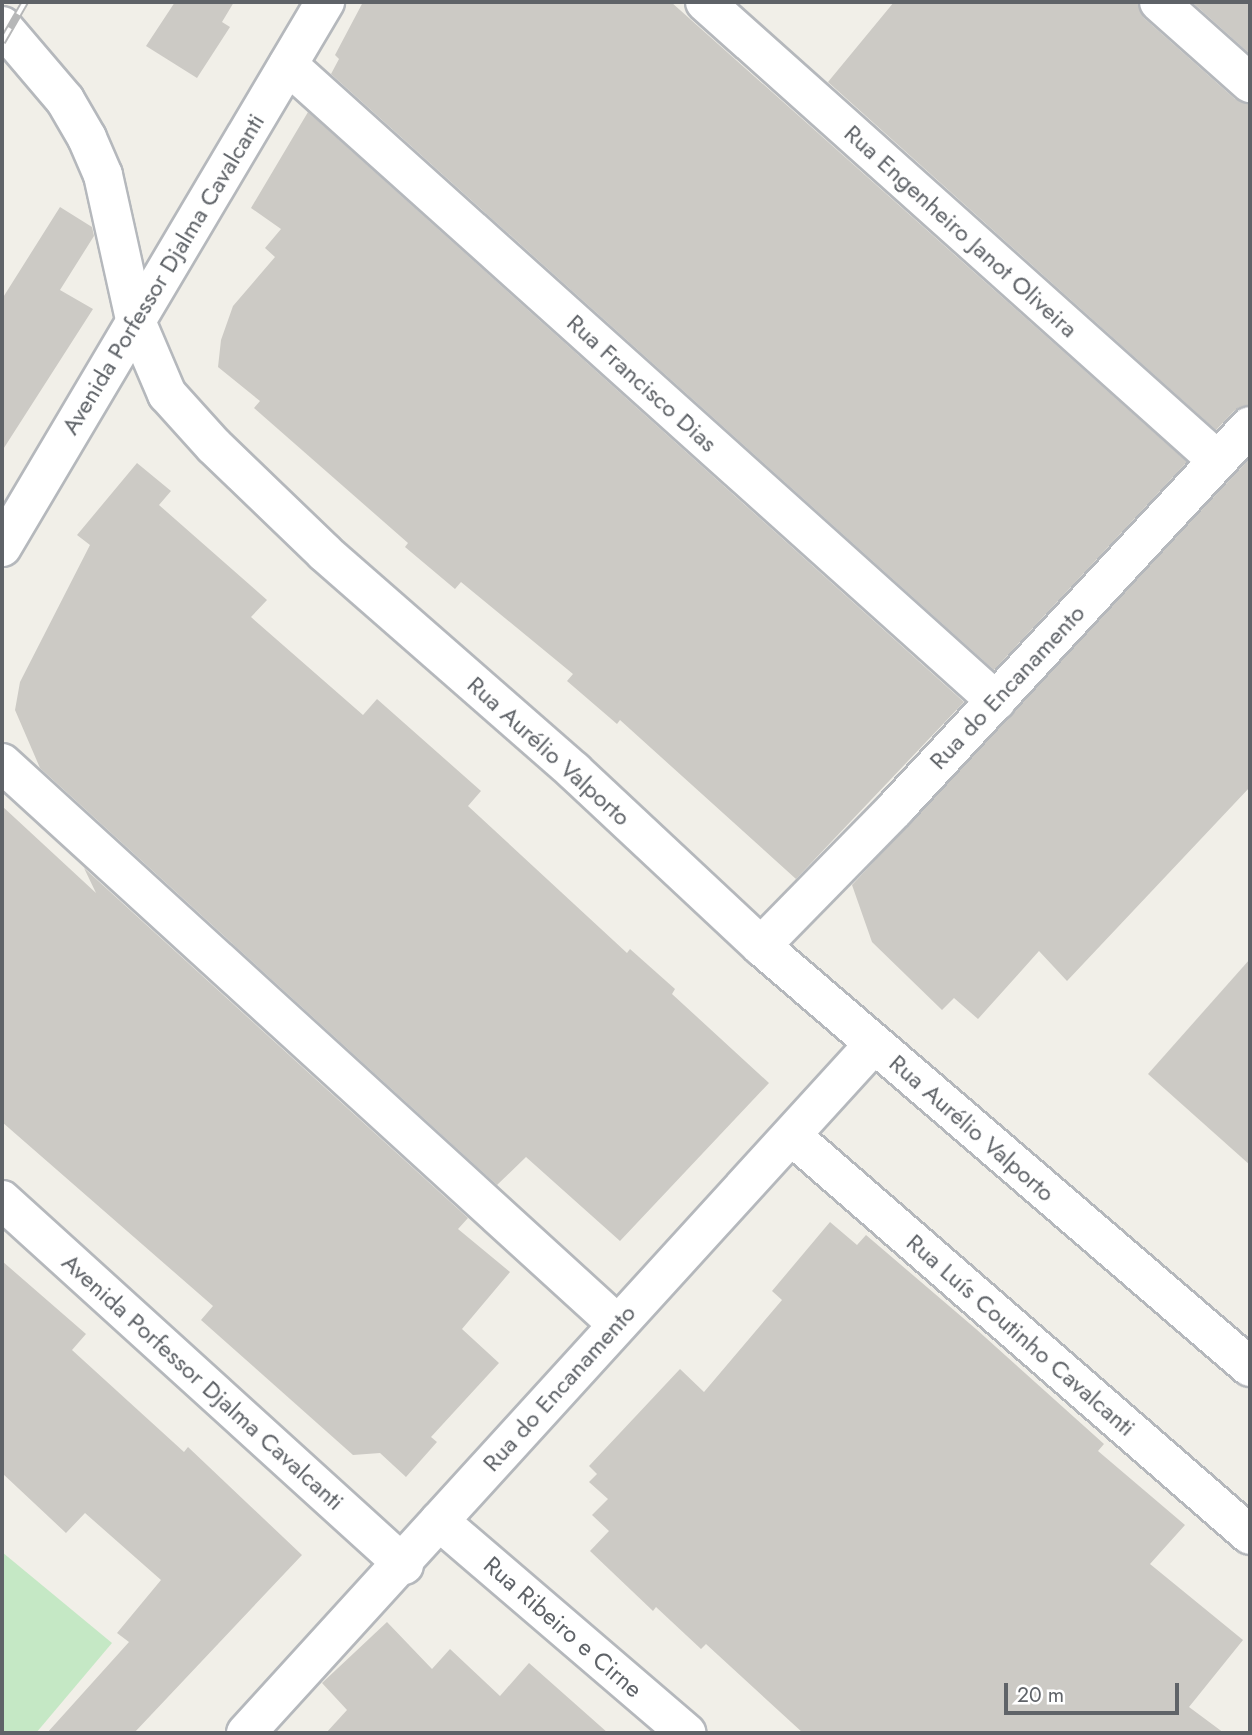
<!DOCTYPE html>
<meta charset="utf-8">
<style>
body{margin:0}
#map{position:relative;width:1252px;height:1735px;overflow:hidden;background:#f1efe8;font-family:Jost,sans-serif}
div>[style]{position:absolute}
.green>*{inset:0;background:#c5e8c5}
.building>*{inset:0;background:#cccac5}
.roads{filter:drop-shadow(2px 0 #b5b8bc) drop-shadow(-2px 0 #b5b8bc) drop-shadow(0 2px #b5b8bc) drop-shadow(0 -2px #b5b8bc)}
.street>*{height:38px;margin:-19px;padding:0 19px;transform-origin:19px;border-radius:19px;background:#fff}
.secondary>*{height:38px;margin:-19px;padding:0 19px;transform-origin:19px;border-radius:19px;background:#fff}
.rail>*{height:8px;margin-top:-4px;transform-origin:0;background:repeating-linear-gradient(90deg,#fff 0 16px,#b6b7b8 0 32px);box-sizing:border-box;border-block:2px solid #b6b7b8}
span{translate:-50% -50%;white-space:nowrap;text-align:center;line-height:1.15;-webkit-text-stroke:6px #fff;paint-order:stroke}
.street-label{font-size:24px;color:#5f6368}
.frame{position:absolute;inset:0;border:4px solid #5f6368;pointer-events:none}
.scale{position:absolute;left:1004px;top:1683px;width:175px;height:32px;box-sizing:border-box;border:4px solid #5f6368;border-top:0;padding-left:9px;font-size:21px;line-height:24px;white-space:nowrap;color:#5f6368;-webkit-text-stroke:5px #fff;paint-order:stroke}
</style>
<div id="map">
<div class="green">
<div style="clip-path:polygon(2px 1552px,112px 1643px,36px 1733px,2px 1733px)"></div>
</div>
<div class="building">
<div style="clip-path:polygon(175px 2px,234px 2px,222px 22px,230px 27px,197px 78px,146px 46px)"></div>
<div style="clip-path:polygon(363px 2px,671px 2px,1187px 462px,994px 670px,331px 74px,339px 59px,335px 55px)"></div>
<div style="clip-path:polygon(894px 2px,1138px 2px,1144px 18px,1235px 99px,1250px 104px,1250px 405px,1234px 411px,1216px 430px,828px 82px)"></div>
<div style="clip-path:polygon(1192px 2px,1250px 2px,1250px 54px)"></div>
<div style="clip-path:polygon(308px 112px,964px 702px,796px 879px,620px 720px,617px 724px,567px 681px,573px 674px,461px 582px,455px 589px,405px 547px,408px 543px,254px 408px,260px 401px,218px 367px,221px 340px,233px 306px,275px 257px,265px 248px,281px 229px,251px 208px)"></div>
<div style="clip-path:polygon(60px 207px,92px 227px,94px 236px,60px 290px,93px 309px,2px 451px,2px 299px)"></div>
<div style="clip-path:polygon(1250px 458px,1250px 787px,1067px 981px,1039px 951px,978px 1019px,954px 998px,942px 1010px,872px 942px,852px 885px)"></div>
<div style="clip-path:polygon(137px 463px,171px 491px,159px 505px,267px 600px,251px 617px,363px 715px,377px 699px,481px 791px,468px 806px,627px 953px,630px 949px,675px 989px,672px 994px,769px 1083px,620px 1241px,526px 1157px,497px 1185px,40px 768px,15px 710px,20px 682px,90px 545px,77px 535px)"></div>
<div style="clip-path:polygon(2px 806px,96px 893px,84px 868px,468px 1218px,458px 1229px,510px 1272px,462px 1329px,499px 1363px,431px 1437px,437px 1442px,406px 1477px,380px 1453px,353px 1455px,201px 1320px,213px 1306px,2px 1122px)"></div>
<div style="clip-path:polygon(1250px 959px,1250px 1165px,1148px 1074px)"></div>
<div style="clip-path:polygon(830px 1222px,857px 1245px,866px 1235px,976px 1329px,1104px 1444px,1098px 1451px,1185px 1525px,1150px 1564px,1243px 1640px,1189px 1707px,1224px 1733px,803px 1733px,706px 1644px,701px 1649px,656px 1607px,653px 1611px,590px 1551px,609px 1531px,592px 1515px,608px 1499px,589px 1482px,597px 1474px,589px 1466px,680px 1369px,704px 1392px,782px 1300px,772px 1291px)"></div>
<div style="clip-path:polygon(2px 1261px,86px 1334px,72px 1350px,184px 1452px,188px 1447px,302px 1555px,134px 1733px,47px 1733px,129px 1642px,117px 1633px,161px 1580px,85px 1513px,66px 1533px,2px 1473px)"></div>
<div style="clip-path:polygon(387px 1622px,432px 1669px,450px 1649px,500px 1696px,529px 1663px,608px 1733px,326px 1733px,347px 1710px,322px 1683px)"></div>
</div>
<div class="roads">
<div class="street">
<div style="left:705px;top:2px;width:687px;rotate:41.81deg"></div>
<div style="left:1159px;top:2px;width:122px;rotate:41.7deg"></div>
<div style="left:288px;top:65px;width:952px;rotate:41.93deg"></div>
<div style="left:2px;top:547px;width:634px;rotate:-59.35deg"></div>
<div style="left:2px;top:763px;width:831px;rotate:42.37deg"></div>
<div style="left:761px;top:946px;width:192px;rotate:-45.6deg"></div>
<div style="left:895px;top:809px;width:522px;rotate:-47.17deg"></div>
<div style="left:792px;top:1136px;width:607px;rotate:41.06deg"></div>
<div style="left:2px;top:1200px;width:543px;rotate:42.24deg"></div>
<div style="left:439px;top:1521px;width:326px;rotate:40.6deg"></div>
<div style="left:246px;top:1733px;width:932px;rotate:-47.65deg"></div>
</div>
<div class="secondary">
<div style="left:2px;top:26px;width:97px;rotate:49.6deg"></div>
<div style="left:65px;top:100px;width:44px;rotate:59.9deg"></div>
<div style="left:87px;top:138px;width:40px;rotate:66.6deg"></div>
<div style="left:103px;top:175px;width:148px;rotate:77.5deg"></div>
<div style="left:135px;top:319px;width:82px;rotate:66.9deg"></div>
<div style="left:167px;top:394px;width:70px;rotate:47.9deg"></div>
<div style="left:214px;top:446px;width:154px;rotate:43.9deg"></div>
<div style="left:325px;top:553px;width:331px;rotate:41.2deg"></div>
<div style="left:574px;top:771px;width:256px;rotate:43.1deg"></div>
<div style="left:761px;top:946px;width:645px;rotate:40.73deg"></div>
</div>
</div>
<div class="rail">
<div style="left:2px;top:42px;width:46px;rotate:-60.1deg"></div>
</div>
<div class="street-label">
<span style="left:961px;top:231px;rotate:42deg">Rua Engenheiro Janot Oliveira</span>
<span style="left:163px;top:274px;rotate:-59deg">Avenida Porfessor Djalma Cavalcanti</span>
<span style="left:642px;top:383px;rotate:42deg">Rua Francisco Dias</span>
<span style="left:1007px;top:687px;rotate:-47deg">Rua do Encanamento</span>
<span style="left:549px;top:751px;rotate:42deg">Rua Aurélio Valporto</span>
<span style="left:972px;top:1128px;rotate:41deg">Rua Aurélio Valporto</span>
<span style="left:1021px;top:1335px;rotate:41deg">Rua Luís Coutinho Cavalcanti</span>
<span style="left:203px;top:1382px;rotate:42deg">Avenida Porfessor Djalma Cavalcanti</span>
<span style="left:559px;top:1388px;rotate:-48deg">Rua do Encanamento</span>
<span style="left:563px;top:1627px;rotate:41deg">Rua Ribeiro e Cirne</span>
</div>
<div class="frame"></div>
<div class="scale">20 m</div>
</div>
